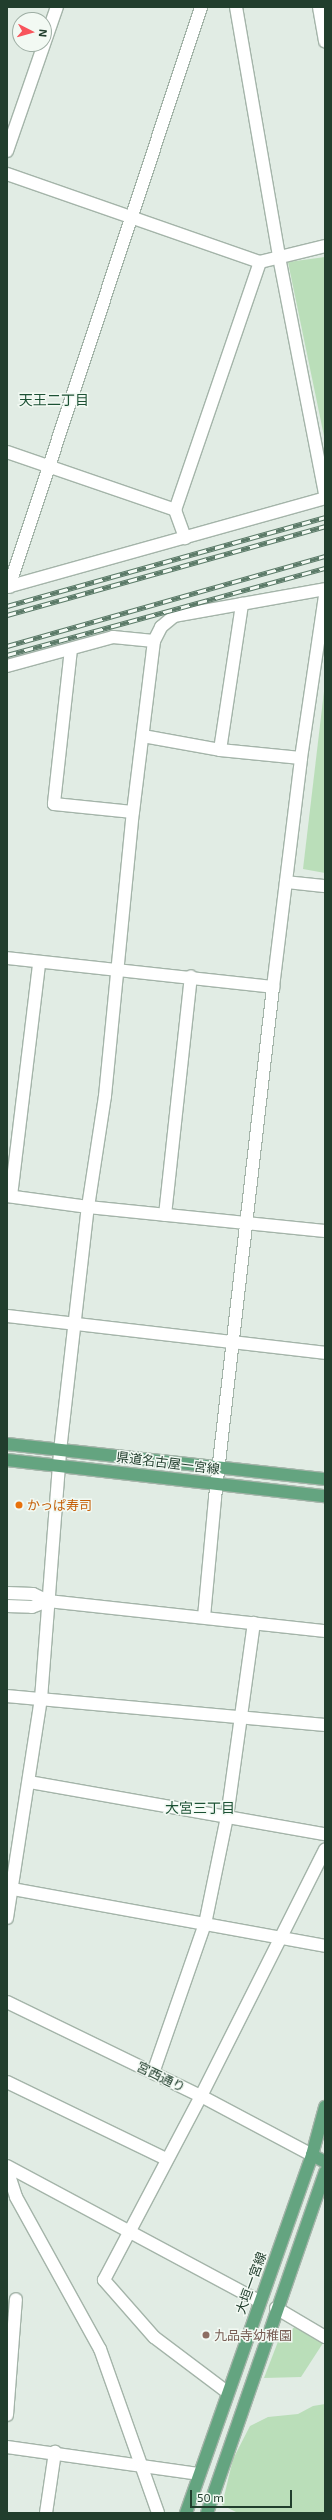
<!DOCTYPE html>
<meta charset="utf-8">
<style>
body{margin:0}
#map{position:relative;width:332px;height:2520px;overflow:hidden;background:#e1ece4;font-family:"Exo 2","Noto Sans JP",sans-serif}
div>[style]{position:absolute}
.green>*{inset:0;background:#badeb9}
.roads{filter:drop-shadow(1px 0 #a4b4a9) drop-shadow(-1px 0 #a4b4a9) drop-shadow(0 1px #a4b4a9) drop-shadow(0 -1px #a4b4a9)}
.minor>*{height:12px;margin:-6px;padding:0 6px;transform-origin:6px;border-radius:6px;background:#fff}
.major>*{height:12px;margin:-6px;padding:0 6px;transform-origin:6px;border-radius:6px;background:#64a480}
.rail>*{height:4.5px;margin-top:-2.25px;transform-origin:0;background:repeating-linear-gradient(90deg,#f2f9f3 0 9px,#5b7a68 0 18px);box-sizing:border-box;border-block:1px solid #5b7a68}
.dots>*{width:11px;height:11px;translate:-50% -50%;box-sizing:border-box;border:2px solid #f2f9f3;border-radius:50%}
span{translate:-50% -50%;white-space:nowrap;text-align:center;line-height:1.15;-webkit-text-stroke:3px #f2f9f3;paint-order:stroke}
.street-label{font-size:13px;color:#213e2d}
.food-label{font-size:13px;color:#c56008}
.left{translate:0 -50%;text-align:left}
.education-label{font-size:13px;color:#785e54}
.neighbourhood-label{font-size:14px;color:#1c5134}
.frame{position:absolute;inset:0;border:8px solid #213e2d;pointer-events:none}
.north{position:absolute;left:12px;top:12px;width:40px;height:40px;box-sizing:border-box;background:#f2f9f3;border:1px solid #9eaea4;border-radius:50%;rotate:96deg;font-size:11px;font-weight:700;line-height:16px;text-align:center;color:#213e2d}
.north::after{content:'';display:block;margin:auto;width:14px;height:18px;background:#f8545c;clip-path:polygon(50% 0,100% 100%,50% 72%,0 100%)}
.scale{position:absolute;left:190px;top:2490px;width:102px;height:18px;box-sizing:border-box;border:2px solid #213e2d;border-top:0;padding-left:5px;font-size:12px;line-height:14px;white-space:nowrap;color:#213e2d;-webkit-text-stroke:3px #f2f9f3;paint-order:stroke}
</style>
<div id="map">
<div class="green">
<div style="clip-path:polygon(325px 257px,325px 441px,288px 262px)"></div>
<div style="clip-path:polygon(325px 683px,325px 873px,303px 869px)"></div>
<div style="clip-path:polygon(300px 2323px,325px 2340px,301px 2377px,264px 2378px,279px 2339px)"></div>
<div style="clip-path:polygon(325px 2404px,325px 2513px,238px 2513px,222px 2505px,233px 2459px,250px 2426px,268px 2417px,298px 2414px,313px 2406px)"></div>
</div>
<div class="roads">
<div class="minor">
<div style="left:236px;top:7px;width:254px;rotate:80.2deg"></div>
<div style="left:279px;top:257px;width:241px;rotate:79deg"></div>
<div style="left:319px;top:7px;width:35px;rotate:80deg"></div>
<div style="left:7px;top:151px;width:152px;rotate:-70.9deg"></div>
<div style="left:7px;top:174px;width:268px;rotate:19.2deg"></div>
<div style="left:260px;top:262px;width:262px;rotate:108.9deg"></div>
<div style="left:175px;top:510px;width:30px;rotate:70deg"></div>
<div style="left:260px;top:262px;width:67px;rotate:-13.8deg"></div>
<div style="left:7px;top:452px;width:178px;rotate:19deg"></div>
<div style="left:7px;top:587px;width:330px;rotate:-15.6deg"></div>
<div style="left:9px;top:587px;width:611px;rotate:-71.68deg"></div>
<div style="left:71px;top:649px;width:156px;rotate:96.3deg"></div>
<div style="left:54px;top:804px;width:79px;rotate:5.8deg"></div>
<div style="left:7px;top:666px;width:110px;rotate:-15.3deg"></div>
<div style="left:113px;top:637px;width:41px;rotate:5.6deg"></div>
<div style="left:154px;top:641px;width:16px;rotate:-63deg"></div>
<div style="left:161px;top:627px;width:17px;rotate:-40deg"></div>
<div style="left:174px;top:616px;width:153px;rotate:-10.1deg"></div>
<div style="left:143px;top:736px;width:78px;rotate:10.3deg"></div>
<div style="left:220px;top:750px;width:81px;rotate:5.6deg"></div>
<div style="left:220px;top:750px;width:148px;rotate:-81.4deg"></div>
<div style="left:286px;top:882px;width:39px;rotate:6deg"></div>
<div style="left:7px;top:958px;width:268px;rotate:6.2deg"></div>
<div style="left:7px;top:1196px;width:82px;rotate:7.7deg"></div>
<div style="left:88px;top:1207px;width:238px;rotate:5.8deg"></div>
<div style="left:11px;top:1196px;width:235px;rotate:-83.1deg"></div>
<div style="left:165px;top:1215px;width:240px;rotate:-83.8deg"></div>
<div style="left:7px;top:1316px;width:320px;rotate:6.6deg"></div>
<div style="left:7px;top:1593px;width:26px;rotate:2deg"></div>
<div style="left:33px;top:1594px;width:17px;rotate:25deg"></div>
<div style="left:48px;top:1601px;width:279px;rotate:6.2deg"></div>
<div style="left:7px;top:1606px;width:25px;rotate:2deg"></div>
<div style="left:32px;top:1607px;width:17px;rotate:-21deg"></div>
<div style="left:204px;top:1617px;width:120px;rotate:-84.7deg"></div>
<div style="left:215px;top:1498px;width:514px;rotate:-83.52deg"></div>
<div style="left:273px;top:987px;width:231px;rotate:-83deg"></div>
<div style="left:301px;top:758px;width:164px;rotate:-81.6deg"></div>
<div style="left:7px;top:1696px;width:319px;rotate:5.2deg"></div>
<div style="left:29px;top:1782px;width:301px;rotate:10deg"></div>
<div style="left:7px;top:1888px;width:323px;rotate:10.3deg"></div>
<div style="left:7px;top:1918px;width:222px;rotate:-81.2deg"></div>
<div style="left:41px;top:1699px;width:249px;rotate:-85.6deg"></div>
<div style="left:60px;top:1451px;width:246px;rotate:-83.5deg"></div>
<div style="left:88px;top:1207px;width:112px;rotate:-81.3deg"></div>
<div style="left:105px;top:1096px;width:285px;rotate:-84.4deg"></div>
<div style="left:133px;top:812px;width:172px;rotate:-83deg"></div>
<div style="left:7px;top:2002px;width:216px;rotate:25.9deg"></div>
<div style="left:201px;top:2096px;width:126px;rotate:28deg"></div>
<div style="left:153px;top:2073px;width:158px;rotate:-70.8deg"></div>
<div style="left:205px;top:1924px;width:109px;rotate:-78.4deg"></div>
<div style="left:227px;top:1817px;width:196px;rotate:-82.1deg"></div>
<div style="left:7px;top:2082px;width:177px;rotate:25.8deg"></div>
<div style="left:7px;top:2166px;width:286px;rotate:28.2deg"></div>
<div style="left:7px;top:2169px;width:29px;rotate:72deg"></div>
<div style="left:16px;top:2197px;width:174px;rotate:61.1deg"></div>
<div style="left:100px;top:2349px;width:174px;rotate:70.5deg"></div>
<div style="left:276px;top:2308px;width:57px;rotate:30.6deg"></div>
<div style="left:227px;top:2392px;width:91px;rotate:-143deg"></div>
<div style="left:154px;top:2337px;width:76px;rotate:-131.3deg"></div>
<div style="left:104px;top:2280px;width:208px;rotate:-62.2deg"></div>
<div style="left:201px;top:2096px;width:276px;rotate:-63.3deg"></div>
<div style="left:7px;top:2415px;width:116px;rotate:-85.6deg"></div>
<div style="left:7px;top:2447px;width:193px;rotate:8deg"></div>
<div style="left:46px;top:2513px;width:62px;rotate:-81.6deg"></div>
</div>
<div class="major">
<div style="left:7px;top:1444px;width:320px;rotate:6.3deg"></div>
<div style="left:7px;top:1460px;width:320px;rotate:6.5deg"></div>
<div style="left:312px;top:2155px;width:15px;rotate:28deg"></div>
<div style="left:186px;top:2513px;width:380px;rotate:-70.6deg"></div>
<div style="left:312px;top:2155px;width:50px;rotate:-74.8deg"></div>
<div style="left:207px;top:2513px;width:361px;rotate:-70.9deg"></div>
</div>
</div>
<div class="rail">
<div style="left:7px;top:606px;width:330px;rotate:-15.6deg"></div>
<div style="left:7px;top:615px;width:330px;rotate:-15.6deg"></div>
<div style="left:7px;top:646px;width:330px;rotate:-15.8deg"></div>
<div style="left:7px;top:655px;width:330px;rotate:-15.3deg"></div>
</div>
<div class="dots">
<div style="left:19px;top:1505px;background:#e8710a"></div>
<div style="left:206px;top:2335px;background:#8d6e63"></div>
</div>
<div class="street-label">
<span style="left:168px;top:1463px;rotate:7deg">県道名古屋一宮線</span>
<span style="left:161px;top:2077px;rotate:26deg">宮西通り</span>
<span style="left:251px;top:2283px;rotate:-70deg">大垣一宮線</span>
</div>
<div class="food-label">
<span class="left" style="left:27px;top:1505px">かっぱ寿司</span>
</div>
<div class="education-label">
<span class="left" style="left:214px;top:2335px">九品寺幼稚園</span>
</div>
<div class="neighbourhood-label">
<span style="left:54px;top:400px">天王二丁目</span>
<span style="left:200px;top:1808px">大宮三丁目</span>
</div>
<div class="frame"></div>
<div class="north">N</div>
<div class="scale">50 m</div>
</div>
